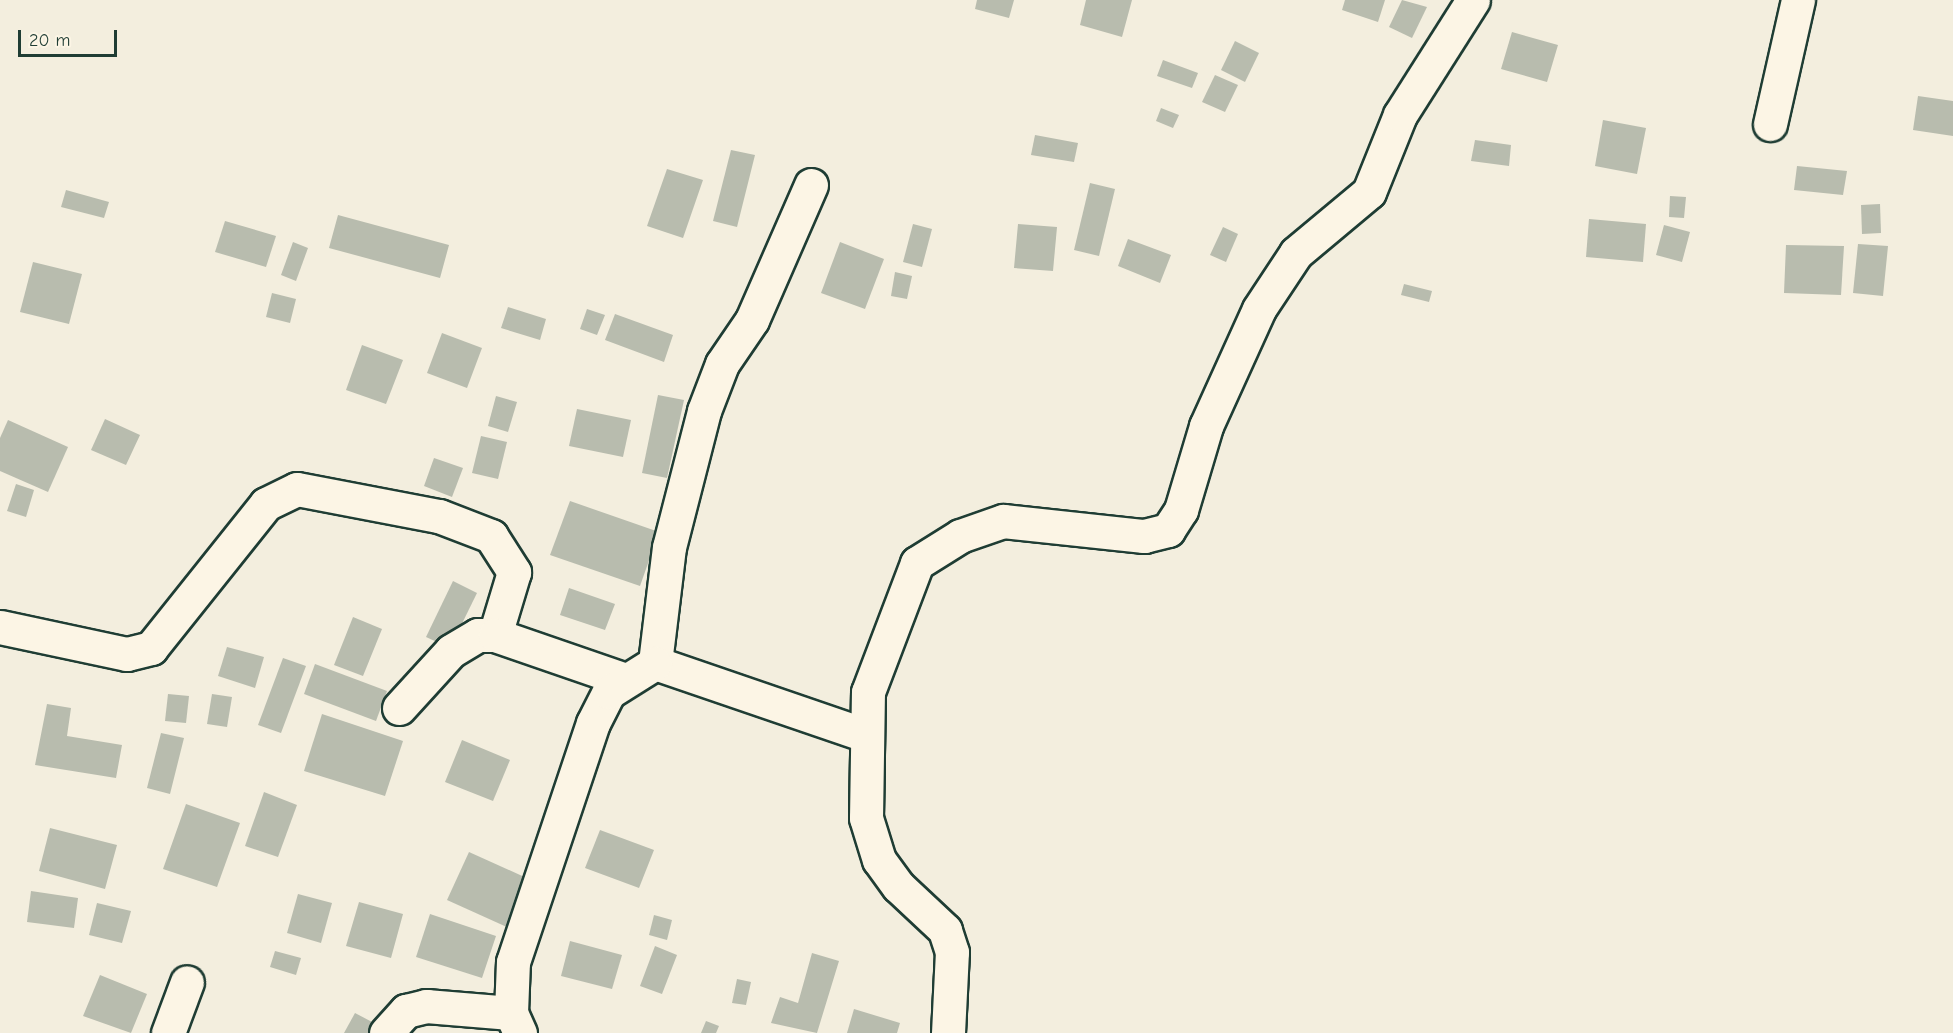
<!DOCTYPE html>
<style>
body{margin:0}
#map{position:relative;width:1953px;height:1033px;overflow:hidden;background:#f3eede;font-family:"Comic Neue",sans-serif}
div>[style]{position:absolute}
.building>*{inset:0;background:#b8bcae}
.roads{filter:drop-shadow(2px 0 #1f3d34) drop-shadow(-2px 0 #1f3d34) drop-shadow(0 2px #1f3d34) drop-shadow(0 -2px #1f3d34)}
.minor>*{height:33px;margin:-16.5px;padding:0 16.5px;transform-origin:16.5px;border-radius:16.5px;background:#fcf5e5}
span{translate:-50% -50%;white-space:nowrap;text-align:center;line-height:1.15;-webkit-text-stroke:4.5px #fcf5e5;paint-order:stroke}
.scale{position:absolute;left:18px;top:30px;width:99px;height:27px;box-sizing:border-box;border:3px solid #1f3d34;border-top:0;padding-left:8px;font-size:18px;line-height:21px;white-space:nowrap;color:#1f3d34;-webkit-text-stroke:4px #fcf5e5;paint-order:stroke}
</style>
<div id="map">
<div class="building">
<div style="clip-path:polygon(977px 0,1014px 0,1009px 18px,975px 9px)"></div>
<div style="clip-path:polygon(1086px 0,1132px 0,1122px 37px,1080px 25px)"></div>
<div style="clip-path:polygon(1345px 0,1385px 0,1378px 22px,1342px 10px)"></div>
<div style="clip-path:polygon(1402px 0,1427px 7px,1412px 38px,1389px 27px)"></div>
<div style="clip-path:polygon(1512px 32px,1558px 45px,1547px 82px,1501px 69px)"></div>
<div style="clip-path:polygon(1235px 41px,1259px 53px,1245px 82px,1221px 70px)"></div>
<div style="clip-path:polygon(1163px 60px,1198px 73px,1192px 88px,1157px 76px)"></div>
<div style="clip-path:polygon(1215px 75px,1238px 85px,1225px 112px,1202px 102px)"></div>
<div style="clip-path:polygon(1918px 96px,1953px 101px,1953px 136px,1913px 130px)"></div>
<div style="clip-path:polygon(1161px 108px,1179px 115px,1173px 128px,1156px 121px)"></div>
<div style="clip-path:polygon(1603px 120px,1646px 128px,1637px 174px,1595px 166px)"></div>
<div style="clip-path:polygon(1035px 135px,1078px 143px,1074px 162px,1031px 155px)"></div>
<div style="clip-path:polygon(1475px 140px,1511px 145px,1509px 166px,1471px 161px)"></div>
<div style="clip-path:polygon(731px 150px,755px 155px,737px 227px,713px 221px)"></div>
<div style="clip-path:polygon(1797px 166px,1847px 171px,1843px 195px,1794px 190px)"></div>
<div style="clip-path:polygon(667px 169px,703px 180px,683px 238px,647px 226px)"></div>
<div style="clip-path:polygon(1090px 183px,1115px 189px,1099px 256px,1074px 250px)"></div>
<div style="clip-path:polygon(66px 190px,109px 202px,104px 218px,61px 207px)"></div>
<div style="clip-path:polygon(1670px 196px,1686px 197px,1684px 218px,1669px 217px)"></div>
<div style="clip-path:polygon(1880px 204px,1881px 233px,1862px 234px,1861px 205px)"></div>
<div style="clip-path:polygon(338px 215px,449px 245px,440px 278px,329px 248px)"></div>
<div style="clip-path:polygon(1589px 219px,1646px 224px,1643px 262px,1586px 257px)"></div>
<div style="clip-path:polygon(225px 221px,276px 236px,266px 267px,215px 252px)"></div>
<div style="clip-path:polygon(913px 224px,932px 229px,922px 267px,903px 262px)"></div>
<div style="clip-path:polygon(1018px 224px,1057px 227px,1053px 271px,1014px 268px)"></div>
<div style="clip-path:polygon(1664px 225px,1690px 232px,1682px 262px,1656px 255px)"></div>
<div style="clip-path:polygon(1223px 227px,1238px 234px,1226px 262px,1210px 255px)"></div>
<div style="clip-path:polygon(1128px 239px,1171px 255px,1160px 283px,1118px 266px)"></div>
<div style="clip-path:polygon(293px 242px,308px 248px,296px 281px,281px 275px)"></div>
<div style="clip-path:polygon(840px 242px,884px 259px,865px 309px,821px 293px)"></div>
<div style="clip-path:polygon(1858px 244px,1888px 246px,1883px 296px,1853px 293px)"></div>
<div style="clip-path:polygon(1786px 245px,1844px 246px,1841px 295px,1784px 293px)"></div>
<div style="clip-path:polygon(33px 262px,82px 274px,69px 324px,20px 312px)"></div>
<div style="clip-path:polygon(895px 272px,912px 276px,907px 299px,891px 296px)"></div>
<div style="clip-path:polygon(1404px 284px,1432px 291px,1429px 302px,1401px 295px)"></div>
<div style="clip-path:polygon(272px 293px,296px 299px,290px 323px,266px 317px)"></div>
<div style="clip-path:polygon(508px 307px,546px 319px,540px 340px,501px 328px)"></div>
<div style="clip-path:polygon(587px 309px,605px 315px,597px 335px,580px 329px)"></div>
<div style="clip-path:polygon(615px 314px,673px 335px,664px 362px,605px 340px)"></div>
<div style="clip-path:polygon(442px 333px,482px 348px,467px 388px,427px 373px)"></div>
<div style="clip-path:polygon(362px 345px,403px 360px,386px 404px,346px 390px)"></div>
<div style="clip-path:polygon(658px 395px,684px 400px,667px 478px,642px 473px)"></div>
<div style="clip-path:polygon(496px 396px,517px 402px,508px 432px,488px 426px)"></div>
<div style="clip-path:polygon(577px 409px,631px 420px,623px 457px,569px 446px)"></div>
<div style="clip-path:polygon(105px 419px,140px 435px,126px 465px,91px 450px)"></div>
<div style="clip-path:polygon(8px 420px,68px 447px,48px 492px,0 471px,0 438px)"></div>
<div style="clip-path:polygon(481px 436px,507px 442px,498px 479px,472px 473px)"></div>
<div style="clip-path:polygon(434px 458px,463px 468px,452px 497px,424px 486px)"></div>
<div style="clip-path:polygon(16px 484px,34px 490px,26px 517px,7px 511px)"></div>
<div style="clip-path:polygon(570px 501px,659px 532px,640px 586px,550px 555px)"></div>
<div style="clip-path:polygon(453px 581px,477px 593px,450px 648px,426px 637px)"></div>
<div style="clip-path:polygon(569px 588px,615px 604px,605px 630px,560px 615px)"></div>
<div style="clip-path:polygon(353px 617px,382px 629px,363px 676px,334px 665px)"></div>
<div style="clip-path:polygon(227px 647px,264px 657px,255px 688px,218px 676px)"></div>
<div style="clip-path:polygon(283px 658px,306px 666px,281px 733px,258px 725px)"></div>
<div style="clip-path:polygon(315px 664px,387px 691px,376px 721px,304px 694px)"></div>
<div style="clip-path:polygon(168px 694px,189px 696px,186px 723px,165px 721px)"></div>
<div style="clip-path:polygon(212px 694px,232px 697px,227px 727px,207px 724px)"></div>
<div style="clip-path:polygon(47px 704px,71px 708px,67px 736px,122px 745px,116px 778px,35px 765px)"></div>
<div style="clip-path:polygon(322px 714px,403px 741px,385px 796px,304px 771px)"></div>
<div style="clip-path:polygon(161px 733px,184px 738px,170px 794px,147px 788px)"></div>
<div style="clip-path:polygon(462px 740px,510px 760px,493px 801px,445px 782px)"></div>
<div style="clip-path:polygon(264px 792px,297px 805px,278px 857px,245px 846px)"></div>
<div style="clip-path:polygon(186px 804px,240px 823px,217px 887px,163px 869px)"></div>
<div style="clip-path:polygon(50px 828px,117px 845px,105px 889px,39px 871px)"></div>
<div style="clip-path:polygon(600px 830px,654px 850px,639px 888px,585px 868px)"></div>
<div style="clip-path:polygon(469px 852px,531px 880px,509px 928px,447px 900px)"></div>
<div style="clip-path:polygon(31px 891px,78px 898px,74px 928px,27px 922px)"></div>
<div style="clip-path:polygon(298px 894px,332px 903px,321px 943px,287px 933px)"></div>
<div style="clip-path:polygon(359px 902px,403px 914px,391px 958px,346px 946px)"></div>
<div style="clip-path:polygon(97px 903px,131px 911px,122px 943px,89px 935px)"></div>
<div style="clip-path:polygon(430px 914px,496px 936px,482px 978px,416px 957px)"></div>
<div style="clip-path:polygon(654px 915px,672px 920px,667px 940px,649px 935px)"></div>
<div style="clip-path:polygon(570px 941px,622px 955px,612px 989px,561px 976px)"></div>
<div style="clip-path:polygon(655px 946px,677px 955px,662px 994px,640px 986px)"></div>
<div style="clip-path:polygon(275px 951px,301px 958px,296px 975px,270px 967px)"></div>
<div style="clip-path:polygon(812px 953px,839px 961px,817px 1033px,771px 1023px,780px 997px,798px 1003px)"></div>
<div style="clip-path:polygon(100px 975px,147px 994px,131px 1033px,83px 1016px)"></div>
<div style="clip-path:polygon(737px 979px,751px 982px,746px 1005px,732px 1003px)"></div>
<div style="clip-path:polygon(854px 1009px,900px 1023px,897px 1033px,847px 1033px)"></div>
<div style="clip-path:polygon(355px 1013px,374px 1023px,369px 1033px,344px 1033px)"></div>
<div style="clip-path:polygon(706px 1021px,719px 1026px,716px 1033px,701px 1033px)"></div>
</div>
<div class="roads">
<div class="minor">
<div style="left:1770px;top:124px;width:127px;rotate:-77.3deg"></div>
<div style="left:811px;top:185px;width:147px;rotate:113.6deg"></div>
<div style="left:752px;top:320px;width:53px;rotate:124.3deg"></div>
<div style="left:722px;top:364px;width:50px;rotate:111deg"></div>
<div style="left:704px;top:411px;width:140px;rotate:104.4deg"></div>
<div style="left:669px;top:547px;width:117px;rotate:96.9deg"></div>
<div style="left:655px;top:663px;width:222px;rotate:18.9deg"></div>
<div style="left:0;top:627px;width:130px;rotate:12deg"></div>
<div style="left:127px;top:654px;width:25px;rotate:-14deg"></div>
<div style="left:151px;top:648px;width:184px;rotate:-51.4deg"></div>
<div style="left:266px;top:504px;width:34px;rotate:-26deg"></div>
<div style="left:297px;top:489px;width:145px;rotate:10.8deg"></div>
<div style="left:439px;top:516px;width:56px;rotate:21deg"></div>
<div style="left:491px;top:536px;width:43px;rotate:57.4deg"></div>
<div style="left:514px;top:572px;width:66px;rotate:106.8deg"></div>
<div style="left:399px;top:708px;width:77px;rotate:-47.6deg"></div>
<div style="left:451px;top:651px;width:31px;rotate:-31deg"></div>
<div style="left:478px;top:635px;width:17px"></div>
<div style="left:495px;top:635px;width:135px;rotate:19deg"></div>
<div style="left:168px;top:1033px;width:54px;rotate:-69.6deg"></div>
<div style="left:386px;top:1033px;width:30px;rotate:-48deg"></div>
<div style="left:406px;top:1011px;width:21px;rotate:-14deg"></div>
<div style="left:426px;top:1006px;width:85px;rotate:4.7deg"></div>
<div style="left:520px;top:1033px;width:22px;rotate:-114deg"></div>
<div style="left:511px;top:1013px;width:51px;rotate:-87.8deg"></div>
<div style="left:513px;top:962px;width:252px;rotate:-71.5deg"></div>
<div style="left:593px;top:723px;width:35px;rotate:-63deg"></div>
<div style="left:609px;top:692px;width:54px;rotate:-32.2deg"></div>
<div style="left:948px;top:1033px;width:81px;rotate:-87.2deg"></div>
<div style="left:952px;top:952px;width:23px;rotate:-108deg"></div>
<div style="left:945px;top:930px;width:64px;rotate:-136.9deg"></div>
<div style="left:898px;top:886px;width:32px;rotate:-126deg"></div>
<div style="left:879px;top:860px;width:44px;rotate:-107.2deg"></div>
<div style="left:866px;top:818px;width:126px;rotate:-89.1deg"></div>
<div style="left:868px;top:692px;width:138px;rotate:-69.2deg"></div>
<div style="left:917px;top:563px;width:51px;rotate:-32.1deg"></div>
<div style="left:960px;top:536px;width:46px;rotate:-19.2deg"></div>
<div style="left:1003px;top:521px;width:142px;rotate:6.1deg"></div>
<div style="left:1144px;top:536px;width:25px;rotate:-14deg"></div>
<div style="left:1168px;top:530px;width:24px;rotate:-57deg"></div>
<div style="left:1181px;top:510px;width:88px;rotate:-73.4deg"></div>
<div style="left:1206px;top:426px;width:128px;rotate:-65.6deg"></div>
<div style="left:1259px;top:309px;width:67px;rotate:-56.5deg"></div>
<div style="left:1296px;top:253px;width:95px;rotate:-39.9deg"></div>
<div style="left:1369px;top:192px;width:83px;rotate:-68.1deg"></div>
<div style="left:1400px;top:115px;width:136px;rotate:-57.6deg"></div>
</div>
</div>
<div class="scale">20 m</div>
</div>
